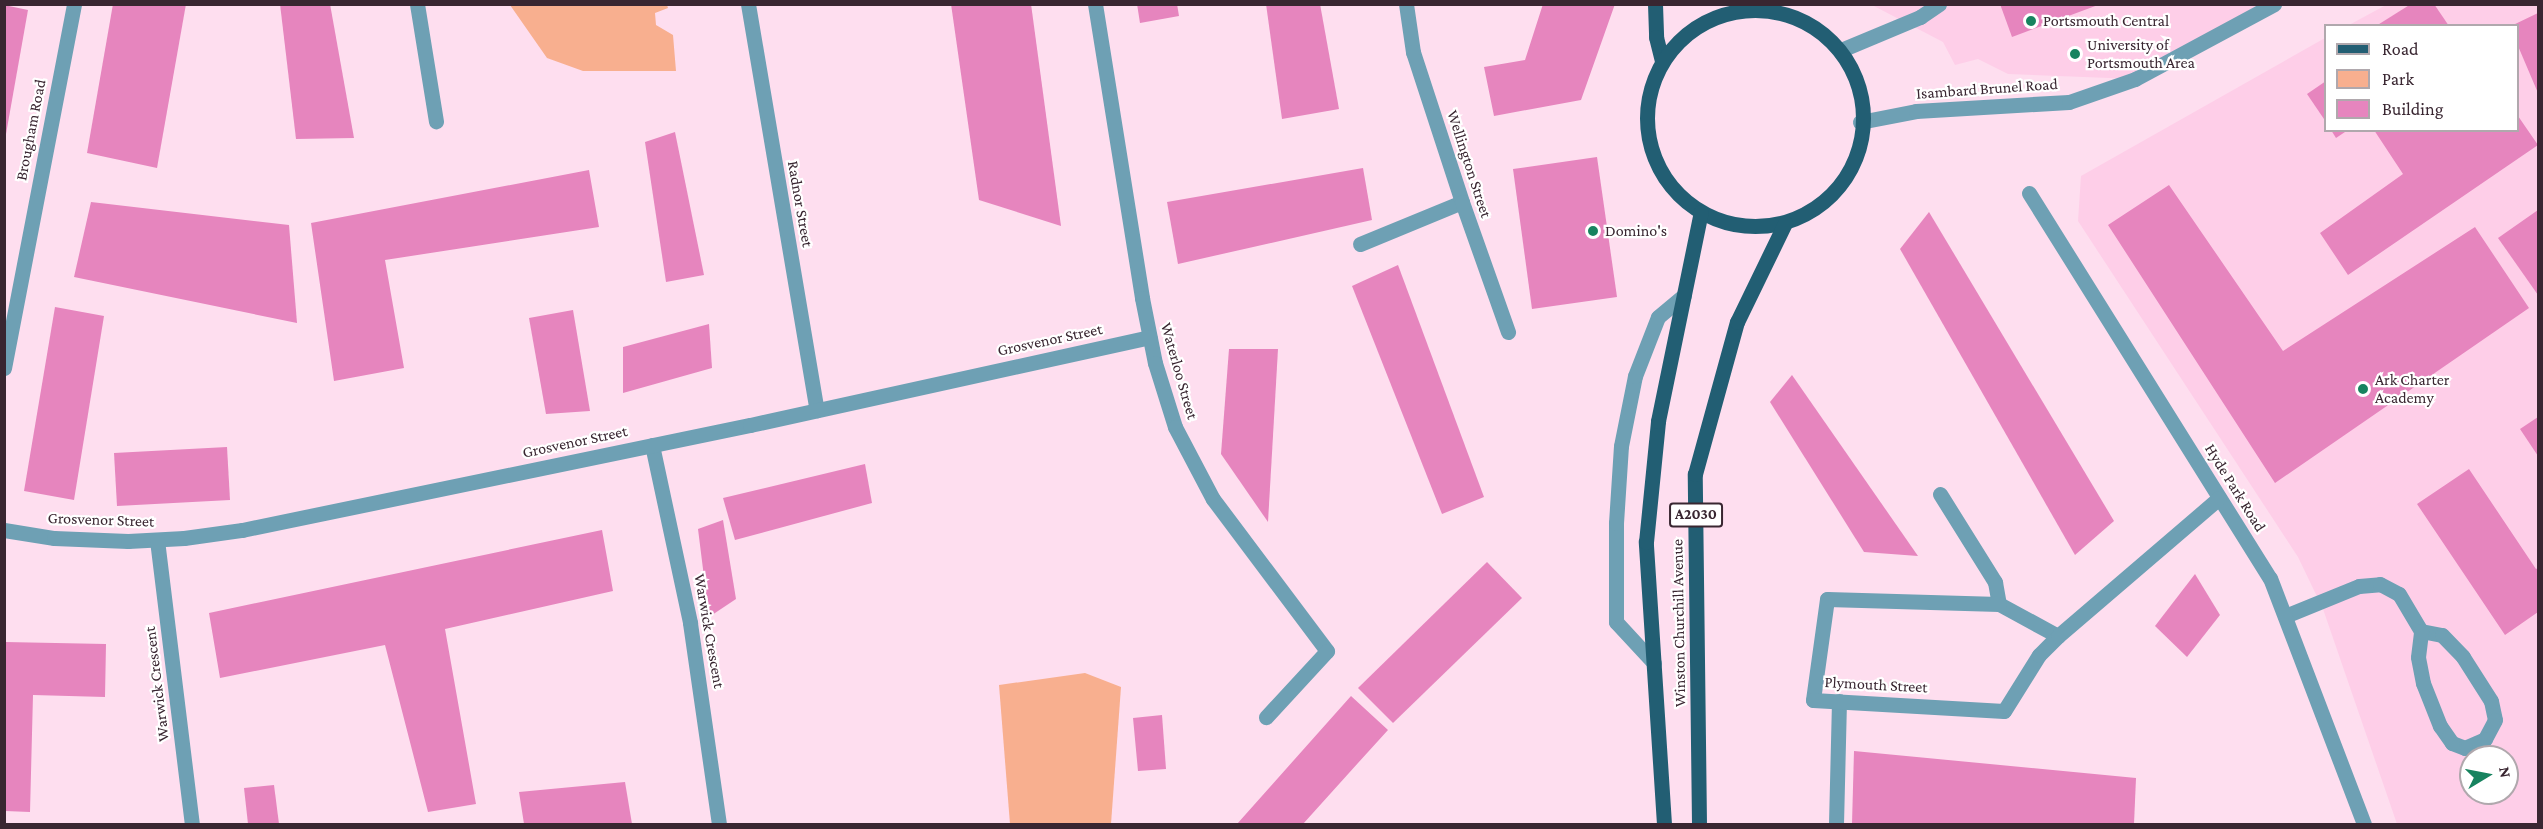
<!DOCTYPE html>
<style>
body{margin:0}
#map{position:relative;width:2543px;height:829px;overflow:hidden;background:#fedeef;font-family:"Crimson Pro",serif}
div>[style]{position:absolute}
.built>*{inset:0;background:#fecee8}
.green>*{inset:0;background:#f8af8f}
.building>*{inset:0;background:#e685be}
.service>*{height:15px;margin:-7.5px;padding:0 7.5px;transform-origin:7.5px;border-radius:7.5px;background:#6ea0b4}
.minor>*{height:15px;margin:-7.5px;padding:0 7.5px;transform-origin:7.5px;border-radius:7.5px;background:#6ea0b4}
.tertiary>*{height:15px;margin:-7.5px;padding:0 7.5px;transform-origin:7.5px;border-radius:7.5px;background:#6ea0b4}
.primary>*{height:15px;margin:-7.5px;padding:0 7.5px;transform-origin:7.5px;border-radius:7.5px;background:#225e73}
.primary>.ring{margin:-7.5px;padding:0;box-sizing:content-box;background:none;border:15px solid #225e73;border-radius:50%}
.dots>*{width:16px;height:16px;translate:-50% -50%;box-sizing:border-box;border:3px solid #fff;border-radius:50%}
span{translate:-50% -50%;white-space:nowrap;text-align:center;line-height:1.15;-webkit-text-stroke:4.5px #fff;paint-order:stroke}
.shield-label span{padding:2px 4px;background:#fff;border:2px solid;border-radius:4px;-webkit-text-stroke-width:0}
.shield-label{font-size:15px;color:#392631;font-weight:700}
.poi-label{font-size:16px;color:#392631}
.left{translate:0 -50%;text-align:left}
.street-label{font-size:16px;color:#392631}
.frame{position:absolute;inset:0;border:6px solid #392631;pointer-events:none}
.legend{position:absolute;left:2324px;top:24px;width:195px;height:108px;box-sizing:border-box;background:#fff;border:2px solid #b0a8ad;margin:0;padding:8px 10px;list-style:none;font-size:18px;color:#392631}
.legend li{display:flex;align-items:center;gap:12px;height:30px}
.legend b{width:30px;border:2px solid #b0a8ad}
.north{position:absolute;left:2459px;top:745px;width:60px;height:60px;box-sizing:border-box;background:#fff;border:2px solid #b0a8ad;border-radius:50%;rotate:80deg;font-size:16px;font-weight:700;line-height:24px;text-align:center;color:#392631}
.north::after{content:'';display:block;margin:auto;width:21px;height:27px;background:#17835f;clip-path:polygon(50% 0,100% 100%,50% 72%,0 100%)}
</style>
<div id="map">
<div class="built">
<div style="clip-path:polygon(1872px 5px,2274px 5px,2135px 79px,2008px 74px,1978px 59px,1955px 65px,1943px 42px)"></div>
<div style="clip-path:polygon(evenodd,2386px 5px,2538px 5px,2538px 824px,2397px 824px,2323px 609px,2298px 557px,2078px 221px,2081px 176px,2325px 38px,2326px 130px,2518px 130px,2518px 26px,2349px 25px,2386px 5px,2471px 757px,2507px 757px,2507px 793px,2471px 793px,2471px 757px)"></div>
</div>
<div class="green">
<div style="clip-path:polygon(510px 5px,667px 5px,668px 8px,655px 13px,656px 25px,673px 35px,676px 71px,583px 71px,547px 58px)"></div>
<div style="clip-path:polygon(1085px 673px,1121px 687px,1111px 824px,1010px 824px,999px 685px)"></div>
</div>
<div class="building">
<div style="clip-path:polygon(113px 4px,186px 4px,157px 168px,87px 153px)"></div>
<div style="clip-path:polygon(280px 4px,330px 4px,354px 138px,296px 139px)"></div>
<div style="clip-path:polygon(951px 4px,1031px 4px,1061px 226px,979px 200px)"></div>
<div style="clip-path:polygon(1137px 4px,1177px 4px,1179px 16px,1140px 23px)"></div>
<div style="clip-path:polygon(1266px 4px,1320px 4px,1339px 109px,1282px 119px)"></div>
<div style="clip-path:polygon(1543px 4px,1615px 4px,1581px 100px,1494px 116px,1484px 67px,1525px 60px)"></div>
<div style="clip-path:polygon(2000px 4px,2098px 4px,2098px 5px,2012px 37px)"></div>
<div style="clip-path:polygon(2411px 4px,2434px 4px,2449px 26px,2376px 26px)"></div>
<div style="clip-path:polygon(4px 5px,28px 10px,6px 134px,4px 134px)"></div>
<div style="clip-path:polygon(2538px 13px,2538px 93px,2518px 46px,2518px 26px,2511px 26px)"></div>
<div style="clip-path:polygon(2326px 81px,2326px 122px,2307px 94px)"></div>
<div style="clip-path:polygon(2518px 116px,2538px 145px,2348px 275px,2320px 233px,2403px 174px,2374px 130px,2518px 130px)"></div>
<div style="clip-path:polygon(2331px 130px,2348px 130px,2336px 138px)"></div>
<div style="clip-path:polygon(675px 132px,704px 275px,666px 282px,645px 142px)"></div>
<div style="clip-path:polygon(1597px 157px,1617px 297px,1532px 309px,1513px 169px)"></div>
<div style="clip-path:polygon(1363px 168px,1372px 220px,1178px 264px,1167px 202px)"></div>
<div style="clip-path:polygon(589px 170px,599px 227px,385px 260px,404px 368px,334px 381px,311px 223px)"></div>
<div style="clip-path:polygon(2169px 185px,2283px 351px,2475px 227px,2529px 308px,2275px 483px,2108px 225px)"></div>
<div style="clip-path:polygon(91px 202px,289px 225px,297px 323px,74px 277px)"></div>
<div style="clip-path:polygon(2538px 210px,2538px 295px,2498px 238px)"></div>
<div style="clip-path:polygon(1929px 212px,2114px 521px,2075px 555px,1900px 249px)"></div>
<div style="clip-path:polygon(1398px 265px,1484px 497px,1442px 514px,1352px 286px)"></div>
<div style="clip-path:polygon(55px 307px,104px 316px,74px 500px,24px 491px)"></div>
<div style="clip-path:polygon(573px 310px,590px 411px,546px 414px,529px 318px)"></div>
<div style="clip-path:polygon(709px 324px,712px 368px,623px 393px,623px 347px)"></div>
<div style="clip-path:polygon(1229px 349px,1278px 349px,1268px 522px,1221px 454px)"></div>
<div style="clip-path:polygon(1792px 375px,1918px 556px,1864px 552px,1770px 402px)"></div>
<div style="clip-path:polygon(2538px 417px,2538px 456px,2520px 429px)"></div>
<div style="clip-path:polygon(227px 447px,230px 500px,117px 506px,114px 453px)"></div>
<div style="clip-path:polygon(865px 464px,872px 503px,735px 540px,723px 498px)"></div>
<div style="clip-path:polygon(2469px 469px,2536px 569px,2538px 568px,2538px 612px,2505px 635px,2417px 504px)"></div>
<div style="clip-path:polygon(723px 520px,736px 599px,709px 617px,698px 529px)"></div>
<div style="clip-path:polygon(602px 530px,613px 591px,445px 629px,476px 804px,428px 812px,385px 645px,220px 678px,209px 613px)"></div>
<div style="clip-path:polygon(1487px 562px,1522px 598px,1393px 723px,1358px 688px)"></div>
<div style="clip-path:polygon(2195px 574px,2220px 615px,2187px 657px,2155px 626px)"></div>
<div style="clip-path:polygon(5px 642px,106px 644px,105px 697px,33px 695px,30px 812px,5px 811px)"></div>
<div style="clip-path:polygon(1351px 696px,1388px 730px,1358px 763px,1303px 824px,1237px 824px)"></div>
<div style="clip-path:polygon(1162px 715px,1166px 769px,1138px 771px,1133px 718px)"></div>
<div style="clip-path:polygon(1854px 751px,2136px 778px,2134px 824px,1852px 824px)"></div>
<div style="clip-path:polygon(625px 782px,632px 824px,524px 824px,519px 792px)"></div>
<div style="clip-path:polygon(274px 785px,279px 824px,248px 824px,244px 788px)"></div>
</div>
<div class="service">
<div style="left:1841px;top:50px;width:86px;rotate:-22.7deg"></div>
<div style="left:1920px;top:17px;width:23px;rotate:-34deg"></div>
<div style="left:1360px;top:244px;width:110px;rotate:-22.4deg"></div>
<div style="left:1940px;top:494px;width:104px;rotate:58deg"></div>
<div style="left:1995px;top:582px;width:22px;rotate:80deg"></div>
<div style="left:2285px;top:616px;width:80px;rotate:-22.1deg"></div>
<div style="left:2359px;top:586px;width:21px;rotate:-5deg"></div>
<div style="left:2380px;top:584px;width:21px;rotate:28deg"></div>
<div style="left:2399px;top:594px;width:43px;rotate:59.3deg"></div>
<div style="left:2421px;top:631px;width:21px;rotate:11deg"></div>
<div style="left:2442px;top:635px;width:30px;rotate:46deg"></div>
<div style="left:2463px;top:657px;width:52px;rotate:57.5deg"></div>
<div style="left:2491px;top:701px;width:19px;rotate:78deg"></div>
<div style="left:2495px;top:720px;width:21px;rotate:118deg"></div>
<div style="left:2485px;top:739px;width:22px;rotate:156deg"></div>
<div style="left:2465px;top:748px;width:14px;rotate:-159deg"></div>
<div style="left:2452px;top:743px;width:21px;rotate:-125deg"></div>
<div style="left:2440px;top:726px;width:46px;rotate:-111.6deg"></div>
<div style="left:2423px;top:683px;width:26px;rotate:-101deg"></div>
<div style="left:2418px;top:657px;width:26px;rotate:-83deg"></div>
<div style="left:1654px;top:663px;width:56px;rotate:-132.8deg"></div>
<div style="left:1616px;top:622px;width:99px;rotate:-90deg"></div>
<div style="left:1616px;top:523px;width:77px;rotate:-86.3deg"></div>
<div style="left:1621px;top:446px;width:71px;rotate:-78.7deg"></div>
<div style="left:1635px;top:376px;width:63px;rotate:-68.7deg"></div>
<div style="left:1658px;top:317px;width:34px;rotate:-40deg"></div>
<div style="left:1836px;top:824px;width:123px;rotate:-88.6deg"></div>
</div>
<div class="minor">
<div style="left:417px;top:4px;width:119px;rotate:80.8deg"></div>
<div style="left:748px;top:4px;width:412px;rotate:80.4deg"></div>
<div style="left:1095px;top:4px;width:298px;rotate:80.9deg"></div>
<div style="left:1142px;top:298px;width:66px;rotate:78.7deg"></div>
<div style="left:1155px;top:363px;width:67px;rotate:72.6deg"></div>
<div style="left:1175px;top:427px;width:81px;rotate:62.2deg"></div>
<div style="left:1213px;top:499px;width:190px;rotate:53.1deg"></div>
<div style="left:1327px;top:651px;width:90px;rotate:132.7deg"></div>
<div style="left:1406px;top:4px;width:49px;rotate:81.7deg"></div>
<div style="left:1413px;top:52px;width:158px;rotate:71.9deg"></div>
<div style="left:1462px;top:202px;width:138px;rotate:70.5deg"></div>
<div style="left:2029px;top:193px;width:454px;rotate:58deg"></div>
<div style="left:2270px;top:578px;width:263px;rotate:69.1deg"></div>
<div style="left:4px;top:368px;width:371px;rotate:-79.1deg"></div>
<div style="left:652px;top:445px;width:182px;rotate:77.9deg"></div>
<div style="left:690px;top:623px;width:203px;rotate:81.8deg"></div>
<div style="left:4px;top:530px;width:51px;rotate:9.1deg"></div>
<div style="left:54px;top:538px;width:74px;rotate:2.3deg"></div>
<div style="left:128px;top:541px;width:56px;rotate:-3.1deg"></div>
<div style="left:184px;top:538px;width:59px;rotate:-7.9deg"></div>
<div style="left:242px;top:530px;width:519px;rotate:-11.68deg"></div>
<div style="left:750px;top:425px;width:409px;rotate:-12.4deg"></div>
<div style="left:157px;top:540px;width:286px;rotate:83deg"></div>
<div style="left:2058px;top:636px;width:67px;rotate:-151.5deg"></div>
<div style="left:1999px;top:604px;width:172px;rotate:-178.3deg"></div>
<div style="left:1827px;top:599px;width:102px;rotate:97.9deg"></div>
<div style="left:1813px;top:700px;width:191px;rotate:3.3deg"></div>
<div style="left:2004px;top:711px;width:66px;rotate:-58deg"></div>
<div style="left:2039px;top:655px;width:27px;rotate:-45deg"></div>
<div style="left:2058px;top:636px;width:212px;rotate:-40.6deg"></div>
</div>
<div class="tertiary">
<div style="left:1860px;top:122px;width:57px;rotate:-11.1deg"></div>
<div style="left:1916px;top:111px;width:153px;rotate:-3.4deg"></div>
<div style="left:2069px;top:102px;width:70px;rotate:-19.2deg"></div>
<div style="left:2135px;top:79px;width:158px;rotate:-28.3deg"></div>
</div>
<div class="primary">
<div style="left:1655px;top:4px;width:33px;rotate:88deg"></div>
<div style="left:1656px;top:37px;width:25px;rotate:76deg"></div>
<div class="ring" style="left:1647px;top:10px;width:201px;height:201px"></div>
<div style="left:1664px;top:824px;width:283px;rotate:-93.7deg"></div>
<div style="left:1646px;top:542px;width:122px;rotate:-84.3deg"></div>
<div style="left:1658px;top:421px;width:213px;rotate:-78.4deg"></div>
<div style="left:1699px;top:824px;width:350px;rotate:-90.7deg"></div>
<div style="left:1695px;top:474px;width:158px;rotate:-74.6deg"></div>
<div style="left:1737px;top:322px;width:110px;rotate:-64.1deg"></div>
</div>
<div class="dots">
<div style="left:2031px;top:21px;background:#17835f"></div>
<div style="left:2075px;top:54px;background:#17835f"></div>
<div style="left:1593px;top:231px;background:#17835f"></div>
<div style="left:2363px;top:389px;background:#17835f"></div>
</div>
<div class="shield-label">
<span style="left:1696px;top:515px">A2030</span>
</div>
<div class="poi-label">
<span class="left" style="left:2043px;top:21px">Portsmouth Central</span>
<span class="left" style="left:2087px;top:54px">University of<br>Portsmouth Area</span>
<span class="left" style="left:1605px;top:231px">Domino's</span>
<span class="left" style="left:2375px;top:389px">Ark Charter<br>Academy</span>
</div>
<div class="street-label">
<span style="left:1987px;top:89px;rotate:-4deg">Isambard Brunel Road</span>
<span style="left:31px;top:130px;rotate:-79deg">Brougham Road</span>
<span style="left:1469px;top:164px;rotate:72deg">Wellington Street</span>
<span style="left:800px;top:204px;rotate:80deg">Radnor Street</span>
<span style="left:1050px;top:340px;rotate:-12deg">Grosvenor Street</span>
<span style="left:1179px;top:371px;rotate:74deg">Waterloo Street</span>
<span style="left:575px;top:442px;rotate:-12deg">Grosvenor Street</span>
<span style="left:2235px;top:488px;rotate:58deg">Hyde Park Road</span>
<span style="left:101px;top:520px;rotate:2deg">Grosvenor Street</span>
<span style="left:1679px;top:623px;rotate:-91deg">Winston Churchill Avenue</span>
<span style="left:709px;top:631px;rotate:80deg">Warwick Crescent</span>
<span style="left:157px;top:684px;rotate:-97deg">Warwick Crescent</span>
<span style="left:1876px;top:685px;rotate:3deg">Plymouth Street</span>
</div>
<div class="frame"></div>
<ul class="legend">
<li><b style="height:8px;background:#225e73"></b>Road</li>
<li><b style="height:16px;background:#f8af8f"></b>Park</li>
<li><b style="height:16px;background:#e685be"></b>Building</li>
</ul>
<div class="north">N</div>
</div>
